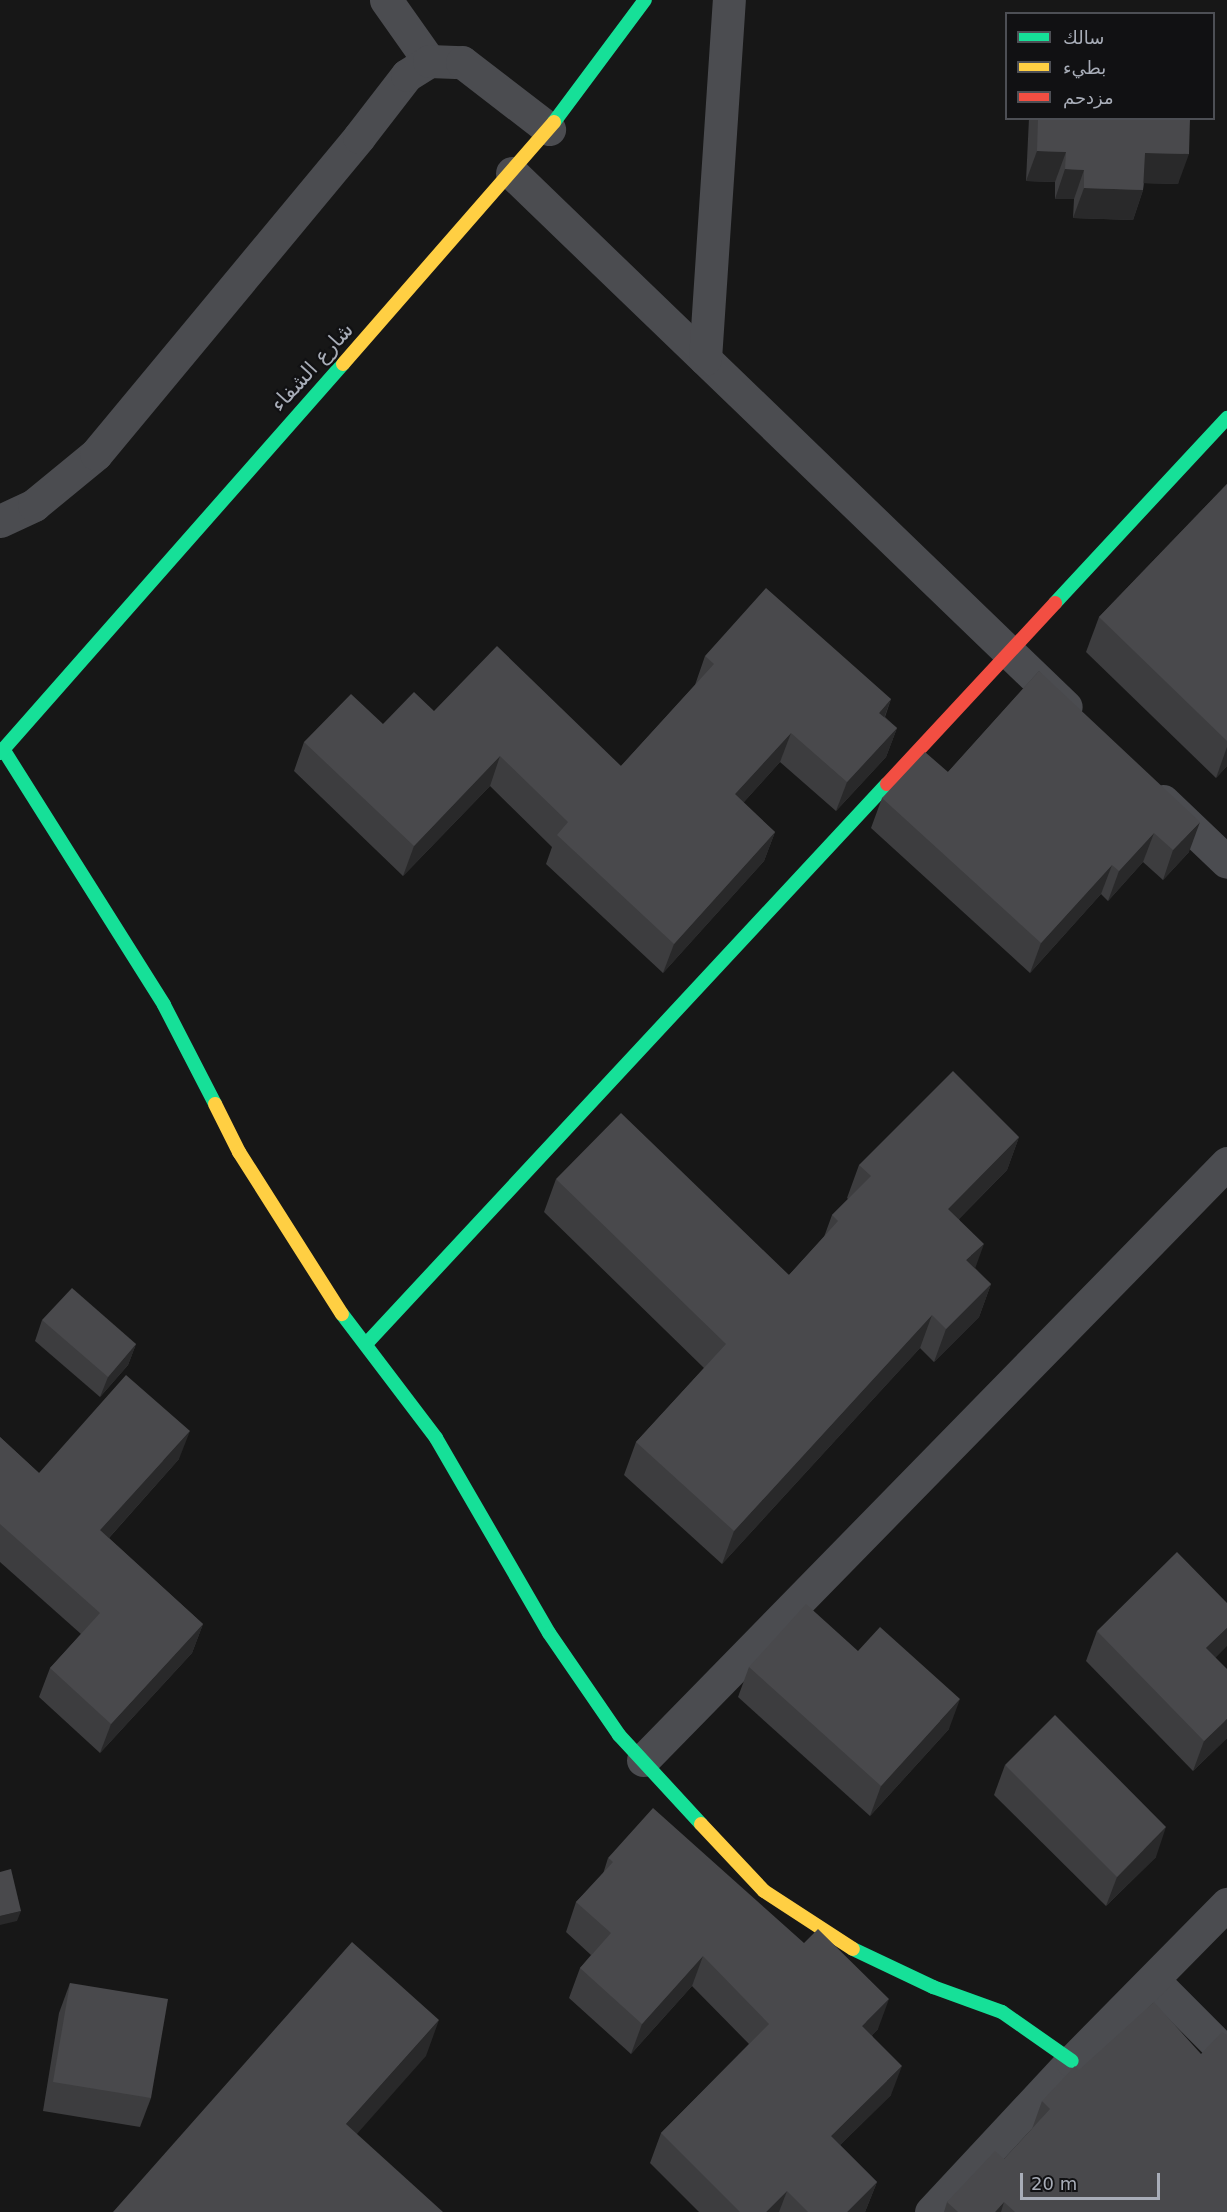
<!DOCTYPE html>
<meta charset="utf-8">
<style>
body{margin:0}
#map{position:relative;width:1227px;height:2212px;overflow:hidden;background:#171717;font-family:"DejaVu Sans","Noto Sans Arabic",sans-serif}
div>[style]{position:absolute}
.street>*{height:33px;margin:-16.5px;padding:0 16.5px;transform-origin:16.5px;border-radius:16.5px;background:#4b4c50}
.fast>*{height:14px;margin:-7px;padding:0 7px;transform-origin:7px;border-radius:7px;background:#16e098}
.slow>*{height:14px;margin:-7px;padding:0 7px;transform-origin:7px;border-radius:7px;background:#ffcf43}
.jam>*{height:14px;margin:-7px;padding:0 7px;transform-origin:7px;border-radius:7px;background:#f24e42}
.wall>*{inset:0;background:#3d3d3f}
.shaded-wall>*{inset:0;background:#29292a}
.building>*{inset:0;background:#49494c}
span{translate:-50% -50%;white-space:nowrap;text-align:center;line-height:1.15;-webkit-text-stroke:4.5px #111113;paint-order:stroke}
.street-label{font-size:21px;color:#a8adb8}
.legend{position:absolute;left:1005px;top:12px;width:210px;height:108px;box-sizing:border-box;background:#111113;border:2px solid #4d4f55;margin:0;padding:8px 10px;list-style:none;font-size:18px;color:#a8adb8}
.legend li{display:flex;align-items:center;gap:12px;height:30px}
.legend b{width:30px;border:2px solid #4d4f55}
.scale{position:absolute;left:1020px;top:2173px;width:140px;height:27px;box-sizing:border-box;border:3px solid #a8adb8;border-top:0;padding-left:8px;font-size:18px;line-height:21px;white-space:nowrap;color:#a8adb8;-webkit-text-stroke:4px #111113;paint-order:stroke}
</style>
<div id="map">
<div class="street">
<div style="left:386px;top:0;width:75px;rotate:54.8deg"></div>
<div style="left:512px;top:173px;width:769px;rotate:43.95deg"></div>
<div style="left:705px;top:359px;width:360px;rotate:-86.2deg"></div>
<div style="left:0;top:521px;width:38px;rotate:-25deg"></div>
<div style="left:34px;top:505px;width:80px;rotate:-39.4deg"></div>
<div style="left:96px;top:454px;width:412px;rotate:-50.3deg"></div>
<div style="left:359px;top:137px;width:78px;rotate:-52.3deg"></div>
<div style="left:407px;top:75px;width:26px;rotate:-32deg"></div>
<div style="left:429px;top:61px;width:33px;rotate:2deg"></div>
<div style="left:462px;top:62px;width:110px;rotate:37.6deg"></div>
<div style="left:1163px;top:801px;width:88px;rotate:43.6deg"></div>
<div style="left:643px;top:1760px;width:835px;rotate:-45.63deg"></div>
<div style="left:1153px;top:1980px;width:105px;rotate:45deg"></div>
<div style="left:931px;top:2212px;width:207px;rotate:-47deg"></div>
<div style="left:1072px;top:2061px;width:221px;rotate:-45.4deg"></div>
</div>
<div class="fast">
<div style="left:554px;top:122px;width:152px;rotate:-53.3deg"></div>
<div style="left:1055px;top:603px;width:253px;rotate:-47.1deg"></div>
<div style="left:3px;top:749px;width:302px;rotate:57.8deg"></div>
<div style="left:164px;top:1005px;width:111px;rotate:62.7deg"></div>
<div style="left:0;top:753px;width:519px;rotate:-48.6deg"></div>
<div style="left:342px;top:1314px;width:156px;rotate:52.8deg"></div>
<div style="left:436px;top:1438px;width:225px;rotate:59.9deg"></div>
<div style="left:549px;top:1633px;width:124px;rotate:55.5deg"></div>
<div style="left:619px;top:1735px;width:121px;rotate:47.3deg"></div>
<div style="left:366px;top:1344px;width:765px;rotate:-47.07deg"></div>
<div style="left:853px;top:1949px;width:89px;rotate:25.4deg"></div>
<div style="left:933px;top:1987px;width:73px;rotate:19.9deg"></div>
<div style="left:1002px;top:2012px;width:85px;rotate:35deg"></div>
</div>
<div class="slow">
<div style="left:343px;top:364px;width:321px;rotate:-48.9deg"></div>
<div style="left:215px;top:1104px;width:54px;rotate:63.4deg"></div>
<div style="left:239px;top:1152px;width:192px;rotate:57.6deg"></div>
<div style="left:701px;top:1824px;width:92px;rotate:46.8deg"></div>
<div style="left:764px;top:1891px;width:106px;rotate:33.1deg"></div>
</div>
<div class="jam">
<div style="left:887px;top:784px;width:247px;rotate:-47.1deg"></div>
</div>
<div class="wall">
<div style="clip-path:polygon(1029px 118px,1190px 118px,1178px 184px,1144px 183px,1143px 190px,1133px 220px,1073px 218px,1074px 199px,1055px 199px,1055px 182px,1026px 181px)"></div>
<div style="clip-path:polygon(1227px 484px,1227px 766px,1216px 778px,1086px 652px,1099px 617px)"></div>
<div style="clip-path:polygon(705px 656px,891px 699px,885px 717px,897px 728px,886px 757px,836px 811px,780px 762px,743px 803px,775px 832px,764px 861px,663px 973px,546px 864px,552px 847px,490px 786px,403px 876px,294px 771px,304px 742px,383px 724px,434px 711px,621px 766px,695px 685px)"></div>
<div style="clip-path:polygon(1039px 671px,1189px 852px,1163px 880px,1143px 862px,1108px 901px,1101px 894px,1030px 973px,871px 828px,882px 798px,948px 772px)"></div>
<div style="clip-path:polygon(1019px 1137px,1007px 1170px,959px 1219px,975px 1268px,991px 1284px,979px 1317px,934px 1362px,920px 1348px,722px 1564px,624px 1475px,636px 1442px,704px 1368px,544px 1212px,556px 1179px,789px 1275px,824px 1237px,832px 1215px,848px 1199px,847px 1198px,859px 1165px)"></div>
<div style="clip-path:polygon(42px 1320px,136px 1344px,128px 1365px,100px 1397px,35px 1341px)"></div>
<div style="clip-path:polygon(0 1437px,39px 1473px,179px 1459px,109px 1538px,203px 1624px,192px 1653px,100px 1753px,39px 1697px,50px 1668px,81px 1634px,0 1562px)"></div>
<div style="clip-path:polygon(1097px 1631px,1216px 1658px,1227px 1738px,1193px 1771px,1086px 1661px)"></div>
<div style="clip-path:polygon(858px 1651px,949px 1729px,870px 1816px,738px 1697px,749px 1667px)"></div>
<div style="clip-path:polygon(1005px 1765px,1156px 1857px,1106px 1906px,994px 1795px)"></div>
<div style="clip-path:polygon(608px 1858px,878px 2029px,872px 2035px,891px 2095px,840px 2145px,877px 2182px,865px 2212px,699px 2212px,650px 2163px,661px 2133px,749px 2044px,692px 1986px,631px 2054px,569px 1998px,580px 1968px,591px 1955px,566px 1932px,576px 1902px,603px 1874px)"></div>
<div style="clip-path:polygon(70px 1983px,151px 2098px,140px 2127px,43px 2111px,59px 2013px)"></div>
<div style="clip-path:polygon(1042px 2101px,1227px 2212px,944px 2212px,947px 2202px,1004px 2159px,1032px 2129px)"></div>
</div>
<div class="shaded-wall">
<div style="clip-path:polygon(1037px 151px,1066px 152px,1055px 182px,1026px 181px)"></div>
<div style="clip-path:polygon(1145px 153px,1189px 154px,1178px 184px,1134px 183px)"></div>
<div style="clip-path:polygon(1065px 169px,1084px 170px,1074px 199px,1055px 199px)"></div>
<div style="clip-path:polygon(1084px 188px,1143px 190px,1133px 220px,1073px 218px)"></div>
<div style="clip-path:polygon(891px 699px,880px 729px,879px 713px)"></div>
<div style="clip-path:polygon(897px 728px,886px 757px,836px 811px,847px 782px)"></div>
<div style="clip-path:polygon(791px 733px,780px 762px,724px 824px,735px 794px)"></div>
<div style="clip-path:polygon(1227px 747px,1227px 766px,1216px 778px)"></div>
<div style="clip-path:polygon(500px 756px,490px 786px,403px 876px,414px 846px)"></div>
<div style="clip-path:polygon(1200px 822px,1189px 852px,1163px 880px,1173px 850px)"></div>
<div style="clip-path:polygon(775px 832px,764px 861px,663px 973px,674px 944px)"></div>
<div style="clip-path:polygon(1154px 833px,1143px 862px,1108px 901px,1119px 871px)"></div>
<div style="clip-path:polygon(1112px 865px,1101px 894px,1030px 973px,1041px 943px)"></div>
<div style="clip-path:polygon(1019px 1137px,1007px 1170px,936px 1242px,948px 1209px)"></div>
<div style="clip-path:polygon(984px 1244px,972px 1277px,966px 1260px)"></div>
<div style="clip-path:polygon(991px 1284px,979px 1317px,934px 1362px,946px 1329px)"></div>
<div style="clip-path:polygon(932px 1315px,920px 1348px,722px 1564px,734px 1531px)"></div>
<div style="clip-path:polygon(136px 1344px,128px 1365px,100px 1397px,108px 1377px)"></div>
<div style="clip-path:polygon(190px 1431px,179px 1459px,90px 1559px,100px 1530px)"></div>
<div style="clip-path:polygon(203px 1624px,192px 1653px,100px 1753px,111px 1724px)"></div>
<div style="clip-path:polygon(1227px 1628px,1227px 1646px,1196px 1678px,1206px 1648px)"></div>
<div style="clip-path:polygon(960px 1699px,949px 1729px,870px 1816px,881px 1786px)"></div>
<div style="clip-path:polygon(1227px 1719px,1227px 1738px,1193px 1771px,1204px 1741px)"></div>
<div style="clip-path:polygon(1166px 1827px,1156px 1857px,1106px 1906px,1117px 1877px)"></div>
<div style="clip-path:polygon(21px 1911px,17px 1921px,0 1925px,0 1916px)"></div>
<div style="clip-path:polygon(703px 1956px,692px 1986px,631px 2054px,642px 2024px)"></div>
<div style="clip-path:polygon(889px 1999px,878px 2029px,852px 2055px,862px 2026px)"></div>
<div style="clip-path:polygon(439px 2020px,426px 2056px,333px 2161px,346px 2124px)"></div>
<div style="clip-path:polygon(902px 2066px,891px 2095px,820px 2165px,831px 2136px)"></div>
<div style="clip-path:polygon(877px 2182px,865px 2212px,847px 2212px)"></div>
<div style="clip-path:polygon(787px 2191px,779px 2212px,766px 2212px)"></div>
<div style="clip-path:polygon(1004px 2202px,1001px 2212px,995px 2212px)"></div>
</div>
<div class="building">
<div style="clip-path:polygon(1038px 118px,1190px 118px,1189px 154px,1145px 153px,1143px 190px,1084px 188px,1084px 170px,1065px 169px,1066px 152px,1037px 151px)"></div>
<div style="clip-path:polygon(1227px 484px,1227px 741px,1099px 617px)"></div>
<div style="clip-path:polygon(766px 588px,891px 699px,879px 713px,897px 728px,847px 782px,791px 733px,735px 794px,775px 832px,674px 944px,557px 835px,568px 822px,500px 756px,414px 846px,304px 742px,351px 694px,383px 724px,414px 692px,434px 711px,497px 646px,621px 766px,714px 664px,705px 656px)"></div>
<div style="clip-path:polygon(1039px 671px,1200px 822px,1173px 850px,1154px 833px,1119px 871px,1112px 865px,1041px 943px,882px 798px,925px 752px,948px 772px)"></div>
<div style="clip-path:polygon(953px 1071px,1019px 1137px,948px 1209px,984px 1244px,966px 1260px,991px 1284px,946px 1329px,932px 1315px,734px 1531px,636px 1442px,726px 1344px,556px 1179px,621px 1113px,789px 1275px,838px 1221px,832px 1215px,871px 1176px,859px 1165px)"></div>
<div style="clip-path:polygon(72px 1288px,136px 1344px,108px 1377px,42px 1320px)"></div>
<div style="clip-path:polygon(126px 1375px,190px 1431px,100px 1530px,203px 1624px,111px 1724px,50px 1668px,100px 1613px,0 1524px,0 1437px,39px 1473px)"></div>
<div style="clip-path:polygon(1177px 1552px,1227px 1603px,1227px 1628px,1206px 1648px,1227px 1669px,1227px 1719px,1204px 1741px,1097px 1631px)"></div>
<div style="clip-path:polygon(806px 1604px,858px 1651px,880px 1627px,960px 1699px,881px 1786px,749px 1667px)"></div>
<div style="clip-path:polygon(1055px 1715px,1166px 1827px,1117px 1877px,1005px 1765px)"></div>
<div style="clip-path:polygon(653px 1808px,804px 1943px,818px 1929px,889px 1999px,862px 2026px,902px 2066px,831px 2136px,877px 2182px,847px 2212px,808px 2212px,787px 2191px,766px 2212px,740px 2212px,661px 2133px,769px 2024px,703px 1956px,642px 2024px,580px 1968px,611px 1933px,576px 1902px,613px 1862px,608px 1858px)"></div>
<div style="clip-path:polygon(11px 1869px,21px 1911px,0 1916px,0 1872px)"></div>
<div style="clip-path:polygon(352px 1942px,439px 2020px,346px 2124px,443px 2212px,113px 2212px)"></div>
<div style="clip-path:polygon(70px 1983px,168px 1999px,151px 2098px,53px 2082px)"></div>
<div style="clip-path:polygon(1154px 2002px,1201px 2054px,1222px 2032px,1227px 2035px,1227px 2212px,1015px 2212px,1004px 2202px,995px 2212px,958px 2212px,947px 2202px,995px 2151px,1004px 2159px,1050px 2109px,1042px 2101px,1075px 2066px,1079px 2070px)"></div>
</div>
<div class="street-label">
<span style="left:312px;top:367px;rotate:-48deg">شارع الشفاء</span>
</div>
<ul class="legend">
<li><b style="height:8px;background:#16e098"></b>سالك</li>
<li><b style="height:8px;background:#ffcf43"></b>بطيء</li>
<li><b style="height:8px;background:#f24e42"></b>مزدحم</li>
</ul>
<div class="scale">20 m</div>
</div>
